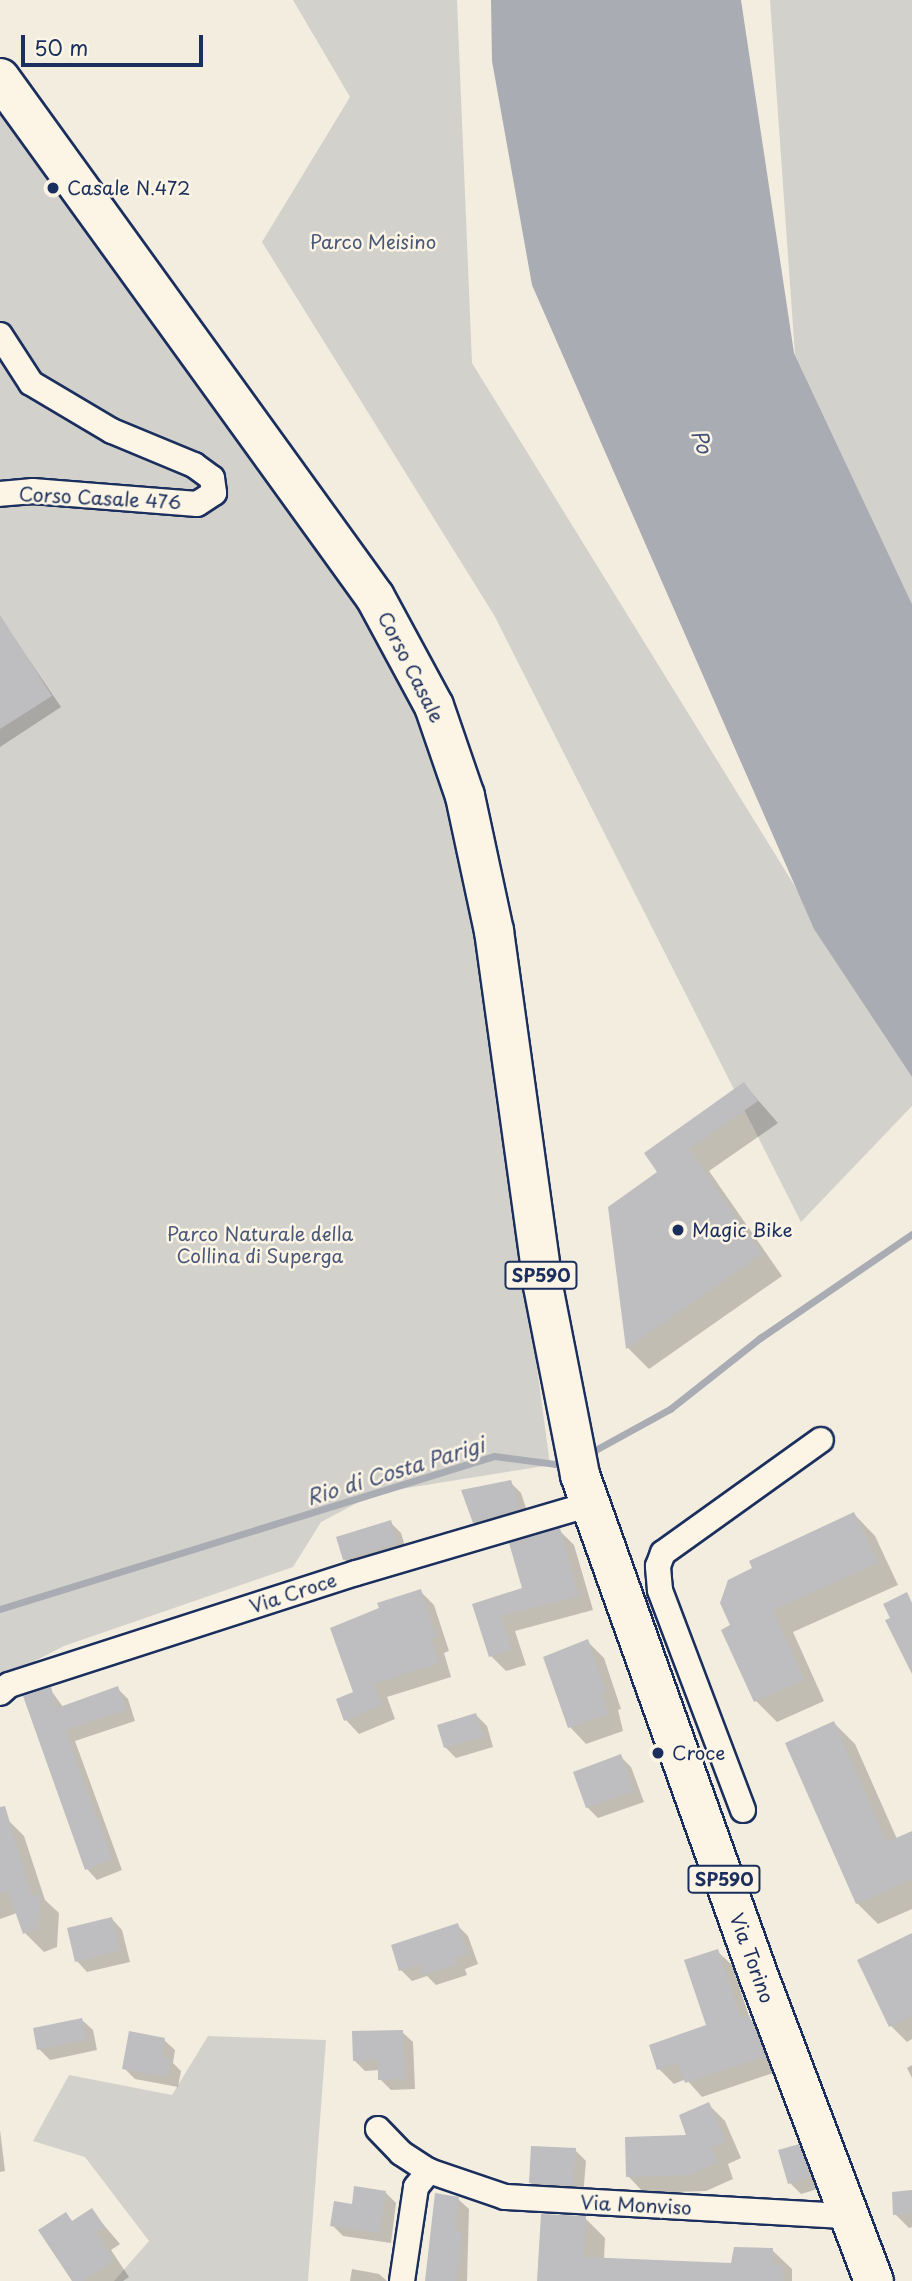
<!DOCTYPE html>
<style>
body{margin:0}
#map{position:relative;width:912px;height:2281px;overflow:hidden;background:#f3ede0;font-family:"Playpen Sans",sans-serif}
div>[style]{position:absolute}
.green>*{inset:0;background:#d3d1cc}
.water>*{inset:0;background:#a9acb3}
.shadow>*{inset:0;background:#0003}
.stream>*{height:7px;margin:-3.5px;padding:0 3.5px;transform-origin:3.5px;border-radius:3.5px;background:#a9acb3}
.building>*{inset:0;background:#bebec0}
.roads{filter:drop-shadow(2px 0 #1b2f5e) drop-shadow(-2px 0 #1b2f5e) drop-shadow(0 2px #1b2f5e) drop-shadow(0 -2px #1b2f5e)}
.minor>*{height:24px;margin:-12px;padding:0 12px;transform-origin:12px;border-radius:12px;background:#fcf5e5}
.primary>*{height:38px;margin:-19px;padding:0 19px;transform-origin:19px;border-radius:19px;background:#fcf5e5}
.dots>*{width:19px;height:19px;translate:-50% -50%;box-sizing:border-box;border:4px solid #fcf5e5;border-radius:50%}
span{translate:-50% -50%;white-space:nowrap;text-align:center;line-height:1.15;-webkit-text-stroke:5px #fcf5e5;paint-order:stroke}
.shield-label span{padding:2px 5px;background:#fcf5e5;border:2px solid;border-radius:5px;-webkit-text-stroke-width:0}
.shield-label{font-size:18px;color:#1b2f5e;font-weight:700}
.poi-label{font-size:19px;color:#1b2f5e}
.left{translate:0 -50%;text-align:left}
.park-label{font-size:19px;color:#49587a}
.street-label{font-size:19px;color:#1b2f5e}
.water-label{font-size:21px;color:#465478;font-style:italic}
.scale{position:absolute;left:21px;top:35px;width:182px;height:32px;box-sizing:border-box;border:4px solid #1b2f5e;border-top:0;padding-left:9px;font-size:21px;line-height:24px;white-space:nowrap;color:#1b2f5e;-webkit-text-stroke:5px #fcf5e5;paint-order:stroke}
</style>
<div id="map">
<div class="green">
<div style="clip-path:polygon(293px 0,457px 0,472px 363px,912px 1076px,912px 1106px,801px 1222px,494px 615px,262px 242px,350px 97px)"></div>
<div style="clip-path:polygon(770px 0,912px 0,912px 604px,795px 355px)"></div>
<div style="clip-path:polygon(0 102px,365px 601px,423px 711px,455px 808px,479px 929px,550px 1465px,376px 1493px,321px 1522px,293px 1567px,64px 1646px,0 1679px)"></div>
<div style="clip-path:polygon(208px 2036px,326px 2040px,308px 2281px,114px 2281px,149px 2241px,85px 2157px,33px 2141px,69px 2075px,172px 2095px)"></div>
</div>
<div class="water">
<div style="clip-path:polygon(491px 0,741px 0,794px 353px,912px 604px,912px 1077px,814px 929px,532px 285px,492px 61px)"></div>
</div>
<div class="shadow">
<div style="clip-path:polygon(6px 626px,61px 707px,0 747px,0 630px)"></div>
<div style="clip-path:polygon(744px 1084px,778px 1123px,709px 1171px,782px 1276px,649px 1369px,628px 1348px,610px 1207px,660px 1172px)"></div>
<div style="clip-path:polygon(510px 1482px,521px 1493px,530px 1520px,485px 1533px,474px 1522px)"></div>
<div style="clip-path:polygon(854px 1514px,875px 1536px,898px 1585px,793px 1632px,824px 1701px,777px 1722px,756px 1701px,732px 1626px)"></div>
<div style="clip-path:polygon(390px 1522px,401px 1533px,407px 1553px,355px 1570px,344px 1559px)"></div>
<div style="clip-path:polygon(559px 1530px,574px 1545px,593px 1610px,515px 1631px,526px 1665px,506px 1671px,491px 1656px,474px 1605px,524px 1590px)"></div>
<div style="clip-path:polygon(420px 1591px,434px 1605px,449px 1651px,444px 1653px,451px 1677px,387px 1697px,395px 1719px,359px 1734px,346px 1720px,355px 1693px)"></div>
<div style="clip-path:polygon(588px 1642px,604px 1658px,621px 1709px,618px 1710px,623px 1731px,586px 1744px,570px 1727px,546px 1658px)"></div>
<div style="clip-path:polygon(117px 1688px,128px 1699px,135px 1721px,75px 1741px,122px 1870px,97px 1880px,87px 1869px,50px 1689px,63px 1707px)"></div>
<div style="clip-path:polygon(476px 1715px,487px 1726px,493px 1747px,456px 1758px,445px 1747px)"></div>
<div style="clip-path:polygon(834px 1723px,855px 1744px,897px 1839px,912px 1833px,912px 1909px,878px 1924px,857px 1903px)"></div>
<div style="clip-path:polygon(620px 1756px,631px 1767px,644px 1802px,598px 1818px,587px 1807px)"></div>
<div style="clip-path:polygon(5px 1817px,24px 1836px,45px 1900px,59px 1913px,57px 1947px,44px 1952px,25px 1933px,17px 1913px,0 1919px,0 1819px)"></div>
<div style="clip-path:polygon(112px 1919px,122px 1930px,130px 1962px,87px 1972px,77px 1961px)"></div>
<div style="clip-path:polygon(457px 1925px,468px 1936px,478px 1964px,465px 1969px,467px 1975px,436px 1985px,427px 1976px,412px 1981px,401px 1970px)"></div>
<div style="clip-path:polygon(912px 1937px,912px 2039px,907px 2042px,891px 2026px,859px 1961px)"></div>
<div style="clip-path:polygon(717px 1951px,732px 1965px,750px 2019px,763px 2032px,779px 2071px,702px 2097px,686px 2079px,674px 2084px,659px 2069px,709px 2026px)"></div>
<div style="clip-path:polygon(82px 2020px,93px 2030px,97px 2050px,50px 2060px,39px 2049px)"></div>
<div style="clip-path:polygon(402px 2032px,413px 2042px,415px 2089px,391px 2090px,380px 2079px,380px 2070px,365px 2071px,354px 2060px)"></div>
<div style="clip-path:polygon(164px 2040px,175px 2050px,173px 2063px,181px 2071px,178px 2087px,135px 2079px,124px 2068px)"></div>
<div style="clip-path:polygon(912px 2065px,912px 2078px,907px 2068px)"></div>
<div style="clip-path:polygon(708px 2104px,725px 2121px,741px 2158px,728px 2164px,733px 2179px,706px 2191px,644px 2193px,628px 2176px,688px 2136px)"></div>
<div style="clip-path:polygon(0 2130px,5px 2171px,0 2172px)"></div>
<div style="clip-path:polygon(798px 2146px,809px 2157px,821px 2188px,801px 2194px,790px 2183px)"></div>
<div style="clip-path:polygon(575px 2150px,586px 2161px,583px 2196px,541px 2194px,531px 2183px)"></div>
<div style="clip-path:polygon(385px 2192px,396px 2203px,391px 2243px,343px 2236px,332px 2225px,353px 2206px)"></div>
<div style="clip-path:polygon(912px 2192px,912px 2227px,909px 2228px,895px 2214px)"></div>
<div style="clip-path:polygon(458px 2199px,469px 2209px,467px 2281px,427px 2281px)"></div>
<div style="clip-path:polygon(91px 2210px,120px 2244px,111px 2250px,129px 2277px,123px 2281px,74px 2281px,65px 2214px,73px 2222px)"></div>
<div style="clip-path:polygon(585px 2218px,605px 2238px,604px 2259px,732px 2264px,772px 2250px,792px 2269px,792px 2281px,539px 2281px)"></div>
<div style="clip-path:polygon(352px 2269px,379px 2274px,387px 2281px,350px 2281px)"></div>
</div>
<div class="stream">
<div style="left:588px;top:1454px;width:94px;rotate:-28.8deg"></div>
<div style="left:670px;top:1409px;width:115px;rotate:-38.3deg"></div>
<div style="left:760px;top:1338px;width:184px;rotate:-34.4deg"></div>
<div style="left:0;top:1609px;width:517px;rotate:-17.21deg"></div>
<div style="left:494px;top:1456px;width:63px;rotate:7.4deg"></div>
<div style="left:556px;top:1464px;width:11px;rotate:-15deg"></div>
</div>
<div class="building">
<div style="clip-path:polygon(0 615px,52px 696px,0 729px)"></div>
<div style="clip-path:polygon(744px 1082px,758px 1101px,689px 1149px,762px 1254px,626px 1349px,608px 1207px,657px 1172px,644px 1153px)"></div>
<div style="clip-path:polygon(511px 1480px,520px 1509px,473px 1523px,461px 1490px)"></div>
<div style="clip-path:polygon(854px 1512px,878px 1563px,773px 1610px,804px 1680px,754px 1702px,721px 1630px,730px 1625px,720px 1603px,728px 1580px,752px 1568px,749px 1561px)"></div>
<div style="clip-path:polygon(391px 1520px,398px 1543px,343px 1560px,336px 1537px)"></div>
<div style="clip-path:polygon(560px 1528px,579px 1596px,501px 1616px,512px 1650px,489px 1657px,472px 1604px,522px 1588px,509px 1543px)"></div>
<div style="clip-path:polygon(421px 1589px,436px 1637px,431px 1639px,439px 1663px,374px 1684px,382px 1705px,344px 1721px,336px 1699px,353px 1692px,330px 1628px,379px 1608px,377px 1603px)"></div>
<div style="clip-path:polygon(907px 1592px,912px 1603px,912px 1674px,885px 1620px,890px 1618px,883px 1604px)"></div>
<div style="clip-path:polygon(588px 1639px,606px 1692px,602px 1693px,608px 1714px,568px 1728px,543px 1657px)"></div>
<div style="clip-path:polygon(118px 1686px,126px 1710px,65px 1730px,112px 1859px,85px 1870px,23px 1696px,51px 1687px,57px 1708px)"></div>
<div style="clip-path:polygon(476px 1713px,483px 1737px,444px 1748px,437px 1725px)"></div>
<div style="clip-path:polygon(834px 1721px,887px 1842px,912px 1831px,912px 1879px,856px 1904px,785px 1743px)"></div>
<div style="clip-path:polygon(621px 1754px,634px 1791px,586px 1808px,573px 1772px)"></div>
<div style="clip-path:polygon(5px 1806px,32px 1896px,41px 1893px,38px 1928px,23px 1934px,8px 1891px,0 1894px,0 1807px)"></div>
<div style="clip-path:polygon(112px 1917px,120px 1951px,75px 1962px,67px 1928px)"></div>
<div style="clip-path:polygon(458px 1923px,468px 1954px,455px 1958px,457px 1964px,423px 1975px,420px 1964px,399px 1971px,391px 1945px)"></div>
<div style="clip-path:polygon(912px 1933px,912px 2016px,889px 2027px,857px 1960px)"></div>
<div style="clip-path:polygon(718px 1949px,741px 2018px,749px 2015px,765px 2056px,685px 2083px,678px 2063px,657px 2070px,649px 2045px,706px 2025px,684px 1960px)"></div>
<div style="clip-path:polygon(82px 2018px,87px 2040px,37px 2050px,33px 2028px)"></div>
<div style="clip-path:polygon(403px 2030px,404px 2079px,378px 2080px,378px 2060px,353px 2061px,352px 2031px)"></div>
<div style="clip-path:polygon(129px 2031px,165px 2038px,162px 2057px,171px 2059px,167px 2077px,122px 2069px)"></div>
<div style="clip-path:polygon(709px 2102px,726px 2141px,712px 2148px,717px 2163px,689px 2175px,626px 2177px,625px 2137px,686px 2135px,679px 2115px)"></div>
<div style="clip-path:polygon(799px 2144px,811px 2177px,788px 2184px,778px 2150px)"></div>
<div style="clip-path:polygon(531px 2146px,576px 2148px,573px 2186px,529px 2183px)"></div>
<div style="clip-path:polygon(354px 2186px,386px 2191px,380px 2233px,330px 2226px,334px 2201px,352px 2204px)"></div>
<div style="clip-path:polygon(912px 2190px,912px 2214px,893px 2215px,892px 2192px)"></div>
<div style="clip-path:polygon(435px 2193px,459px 2197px,455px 2232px,462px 2232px,456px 2281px,425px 2281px)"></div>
<div style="clip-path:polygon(92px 2208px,105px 2227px,96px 2233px,114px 2260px,83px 2281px,72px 2281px,38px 2230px,66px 2212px,72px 2221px)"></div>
<div style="clip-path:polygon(541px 2214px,586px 2216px,584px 2257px,731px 2263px,734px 2247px,773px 2248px,773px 2264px,783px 2265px,783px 2281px,537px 2281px)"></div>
</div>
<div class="roads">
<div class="minor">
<div style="left:0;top:335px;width:57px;rotate:57.1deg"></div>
<div style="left:31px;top:383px;width:94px;rotate:30.7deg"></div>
<div style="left:112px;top:431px;width:89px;rotate:22.5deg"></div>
<div style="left:194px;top:465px;width:22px;rotate:36deg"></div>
<div style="left:212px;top:478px;width:15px;rotate:82deg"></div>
<div style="left:214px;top:493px;width:20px;rotate:147deg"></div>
<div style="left:197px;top:504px;width:165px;rotate:-175.5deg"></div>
<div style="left:33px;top:491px;width:33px;rotate:175deg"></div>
<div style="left:0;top:1693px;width:12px;rotate:-42deg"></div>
<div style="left:9px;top:1685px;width:365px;rotate:-17.9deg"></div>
<div style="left:356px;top:1573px;width:244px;rotate:-16.4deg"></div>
<div style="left:743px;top:1810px;width:235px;rotate:-110.7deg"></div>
<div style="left:660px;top:1590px;width:24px;rotate:-95deg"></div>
<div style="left:658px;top:1566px;width:14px;rotate:-69deg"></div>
<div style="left:663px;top:1553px;width:194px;rotate:-35.6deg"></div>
<div style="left:378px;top:2129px;width:33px;rotate:46deg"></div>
<div style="left:401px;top:2153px;width:33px;rotate:33deg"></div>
<div style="left:429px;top:2171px;width:80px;rotate:18.9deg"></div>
<div style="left:505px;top:2197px;width:345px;rotate:3.2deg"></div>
<div style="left:402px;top:2281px;width:95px;rotate:-81.5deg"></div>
<div style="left:416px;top:2187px;width:21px;rotate:-51deg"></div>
</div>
<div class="primary">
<div style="left:0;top:78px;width:640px;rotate:54.15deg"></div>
<div style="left:375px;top:597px;width:124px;rotate:61.6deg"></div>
<div style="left:434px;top:706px;width:95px;rotate:71deg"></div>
<div style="left:465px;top:796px;width:138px;rotate:77.9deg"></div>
<div style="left:494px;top:931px;width:358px;rotate:82.1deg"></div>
<div style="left:543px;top:1286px;width:193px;rotate:78.9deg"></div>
<div style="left:580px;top:1475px;width:533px;rotate:70.38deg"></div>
<div style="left:759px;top:1977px;width:325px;rotate:69.3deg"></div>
</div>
</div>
<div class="dots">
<div style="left:53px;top:188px;background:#1b2f5e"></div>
<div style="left:678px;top:1230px;background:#1b2f5e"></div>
<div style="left:658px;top:1753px;background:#1b2f5e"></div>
</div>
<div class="shield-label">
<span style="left:541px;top:1275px">SP590</span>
<span style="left:724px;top:1879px">SP590</span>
</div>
<div class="poi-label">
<span class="left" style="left:67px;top:188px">Casale N.472</span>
<span class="left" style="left:692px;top:1230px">Magic Bike</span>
<span class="left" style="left:672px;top:1753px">Croce</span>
</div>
<div class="park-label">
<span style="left:373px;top:242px">Parco Meisino</span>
<span style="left:260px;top:1245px">Parco Naturale della<br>Collina di Superga</span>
</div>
<div class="street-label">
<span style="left:100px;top:498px;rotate:3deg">Corso Casale 476</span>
<span style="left:411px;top:667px;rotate:63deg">Corso Casale</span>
<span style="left:293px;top:1593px;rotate:-18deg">Via Croce</span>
<span style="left:752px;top:1958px;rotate:70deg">Via Torino</span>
<span style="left:636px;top:2205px;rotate:3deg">Via Monviso</span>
</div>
<div class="water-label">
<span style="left:703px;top:441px;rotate:71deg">Po</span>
<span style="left:395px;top:1470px;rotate:-17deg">Rio di Costa Parigi</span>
</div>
<div class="scale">50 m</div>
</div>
